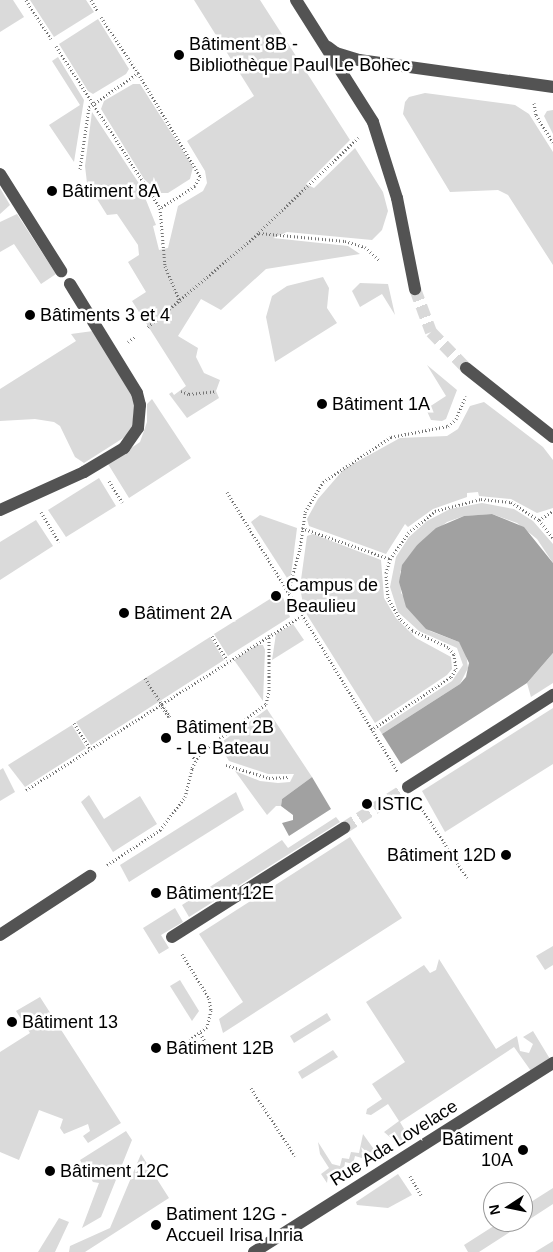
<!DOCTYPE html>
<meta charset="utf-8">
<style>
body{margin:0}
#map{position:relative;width:553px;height:1252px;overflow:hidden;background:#fff;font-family:Helvetica,sans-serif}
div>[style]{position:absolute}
.green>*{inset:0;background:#dadada}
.water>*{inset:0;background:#a1a1a1}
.minor-tunnel>*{height:12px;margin-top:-6px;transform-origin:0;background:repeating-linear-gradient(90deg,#d9d9d9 0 12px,transparent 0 18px)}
.path>*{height:3px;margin-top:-1.5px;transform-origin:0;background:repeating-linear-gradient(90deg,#757575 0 1px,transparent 0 3.5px)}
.minor>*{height:12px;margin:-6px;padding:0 6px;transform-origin:6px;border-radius:6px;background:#535353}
.path-bridge>*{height:3px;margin-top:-1.5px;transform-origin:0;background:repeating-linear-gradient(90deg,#757575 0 1px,transparent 0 3.5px)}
.dots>*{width:14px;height:14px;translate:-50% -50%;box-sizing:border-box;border:2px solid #fff;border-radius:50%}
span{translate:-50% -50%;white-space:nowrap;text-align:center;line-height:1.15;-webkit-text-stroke:5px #fff;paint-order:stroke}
.poi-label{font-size:18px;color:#000}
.left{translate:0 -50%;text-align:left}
.right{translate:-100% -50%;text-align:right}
.street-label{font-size:18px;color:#000}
.north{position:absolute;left:483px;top:1182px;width:50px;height:50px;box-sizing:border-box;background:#fff;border:1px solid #999;border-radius:50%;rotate:259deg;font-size:14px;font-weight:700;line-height:20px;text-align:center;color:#000}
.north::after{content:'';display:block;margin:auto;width:18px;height:22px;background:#000;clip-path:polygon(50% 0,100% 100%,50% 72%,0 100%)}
</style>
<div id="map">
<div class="green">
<div style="clip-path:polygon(0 0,13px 0,24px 17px,0 32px)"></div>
<div style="clip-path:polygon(30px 0,86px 0,94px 12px,54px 37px)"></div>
<div style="clip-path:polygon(194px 0,260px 0,350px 140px,306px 184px,314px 188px,355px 148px,383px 192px,388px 211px,382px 230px,372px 240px,287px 232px,273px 238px,348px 246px,360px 254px,266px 269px,221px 310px,201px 299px,178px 336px,198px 348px,196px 357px,204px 373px,220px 380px,216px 391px,219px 398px,187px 418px,169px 394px,172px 392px,174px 395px,186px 386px,132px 301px,146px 292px,128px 262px,139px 255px,138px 245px,117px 214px,107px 215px,87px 183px,85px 166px,92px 112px,140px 185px,156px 225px,153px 226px,159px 250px,168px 248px,178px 206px,203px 191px,207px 183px,205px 171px,187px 141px,254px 96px)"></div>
<div style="clip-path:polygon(98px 19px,129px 69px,126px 74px,93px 94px,88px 91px,59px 44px)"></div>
<div style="clip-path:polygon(58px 57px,84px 100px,74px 162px,49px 125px,80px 105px,52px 61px)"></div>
<div style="clip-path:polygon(133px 84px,140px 84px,193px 167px,190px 179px,168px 193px,159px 193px,144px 179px,101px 109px,104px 101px)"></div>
<div style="clip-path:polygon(425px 93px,515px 105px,529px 114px,553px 152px,553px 265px,508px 195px,498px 190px,450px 192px,403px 114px,405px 102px,409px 97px)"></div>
<div style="clip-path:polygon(553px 110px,553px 134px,544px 116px,547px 111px)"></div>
<div style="clip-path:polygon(0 188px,10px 205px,0 214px)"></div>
<div style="clip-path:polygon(17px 214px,56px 274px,41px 284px,14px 244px,0 252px,0 222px)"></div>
<div style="clip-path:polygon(323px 277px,329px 288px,327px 308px,337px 323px,275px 362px,266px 317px,272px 296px,287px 286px)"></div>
<div style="clip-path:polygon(360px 283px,388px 284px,395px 315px,382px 294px,360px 307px,352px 291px)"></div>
<div style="clip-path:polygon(93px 331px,135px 401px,132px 428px,128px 435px,84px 463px,75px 457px,60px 426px,54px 422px,35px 419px,0 421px,0 389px,76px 341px,71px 334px)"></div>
<div style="clip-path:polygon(427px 365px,457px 390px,446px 419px,442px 421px,431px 420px,426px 409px,446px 396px)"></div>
<div style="clip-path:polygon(152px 399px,191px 458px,129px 498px,108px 464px,140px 442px,147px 422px,147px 404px)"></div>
<div style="clip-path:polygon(484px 402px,543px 447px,553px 460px,553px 508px,537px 513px,511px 499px,479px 496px,478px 492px,467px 493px,467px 497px,433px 509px,408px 527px,405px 524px,386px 554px,309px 526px,307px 519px,318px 499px,344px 469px,400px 438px,447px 436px,458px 429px,470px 406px)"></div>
<div style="clip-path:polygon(99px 478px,116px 506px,66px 537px,48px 510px)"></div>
<div style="clip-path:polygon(482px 503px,514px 509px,533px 521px,553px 544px,553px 563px,537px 539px,517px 523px,492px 514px,464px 516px,447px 522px,417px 545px,400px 572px,401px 593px,430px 631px,459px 642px,466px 653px,468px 668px,460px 684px,382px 734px,379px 729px,452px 681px,463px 665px,457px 648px,419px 631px,398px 612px,390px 587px,396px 557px,409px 537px,427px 521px,450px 509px)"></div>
<div style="clip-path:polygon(260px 515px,297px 528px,291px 575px,287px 578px,251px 522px)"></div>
<div style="clip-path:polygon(36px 520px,53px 546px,0 580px,0 542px)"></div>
<div style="clip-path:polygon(313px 534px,381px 560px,384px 598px,396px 618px,416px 638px,451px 657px,452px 669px,447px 675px,375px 723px,304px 610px,300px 587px,307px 536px)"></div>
<div style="clip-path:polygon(281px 592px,290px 617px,228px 656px,214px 634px)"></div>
<div style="clip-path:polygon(293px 624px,304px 640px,272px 660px,276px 634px)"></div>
<div style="clip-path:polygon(210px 637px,224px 660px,91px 745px,76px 722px)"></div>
<div style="clip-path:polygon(257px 645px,263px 645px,265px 650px,263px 701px,234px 660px)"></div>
<div style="clip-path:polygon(553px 653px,553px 683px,531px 697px,527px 683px)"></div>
<div style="clip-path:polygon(553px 708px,553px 764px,445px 832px,422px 791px)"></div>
<div style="clip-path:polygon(267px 709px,312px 777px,282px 799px,281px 806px,276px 806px,267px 815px,235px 771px,260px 781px,278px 783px,290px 782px,294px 774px,268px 774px,229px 761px,219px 744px)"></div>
<div style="clip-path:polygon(72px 725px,86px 748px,25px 787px,8px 765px)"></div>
<div style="clip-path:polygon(3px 768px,15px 792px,0 801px,0 770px)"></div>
<div style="clip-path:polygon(236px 792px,244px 810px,129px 882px,120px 865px)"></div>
<div style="clip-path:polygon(89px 795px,104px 819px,140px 796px,157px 824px,113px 852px,81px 802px)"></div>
<div style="clip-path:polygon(336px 817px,340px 822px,189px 917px,182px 905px,282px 840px,288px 848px)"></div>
<div style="clip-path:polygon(350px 837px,402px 918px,223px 1033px,219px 1019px,243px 1002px,199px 934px)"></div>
<div style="clip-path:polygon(175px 908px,183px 922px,161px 935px,169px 948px,159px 954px,143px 928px)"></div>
<div style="clip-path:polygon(553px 946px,553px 965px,545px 970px,536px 956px)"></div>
<div style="clip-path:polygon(439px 959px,496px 1049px,517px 1036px,520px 1051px,529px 1053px,533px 1044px,523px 1037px,533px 1031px,550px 1059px,531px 1071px,514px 1047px,400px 1122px,411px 1141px,398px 1144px,384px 1132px,399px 1121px,388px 1104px,371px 1115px,366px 1114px,367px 1109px,382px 1099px,372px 1084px,405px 1062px,366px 1002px,424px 965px,430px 973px,436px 970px)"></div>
<div style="clip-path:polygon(180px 980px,199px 1011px,192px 1021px,170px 986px)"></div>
<div style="clip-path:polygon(40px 997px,121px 1123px,88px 1143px,83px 1136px,90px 1131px,88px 1124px,64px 1134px,60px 1128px,63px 1119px,39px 1110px,19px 1160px,0 1152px,0 1052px,30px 1033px,16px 1011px)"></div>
<div style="clip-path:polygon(327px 1013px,331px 1020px,294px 1043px,290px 1036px)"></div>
<div style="clip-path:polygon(333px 1050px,338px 1057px,302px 1079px,298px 1072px)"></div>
<div style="clip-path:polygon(126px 1131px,132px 1140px,101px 1217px,82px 1228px,99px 1183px,93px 1182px,80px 1160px)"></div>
<div style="clip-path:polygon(363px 1134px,378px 1155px,364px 1150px,362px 1158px,355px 1156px,353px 1164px,345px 1162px,344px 1170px,335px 1169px,335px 1176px,328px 1175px,327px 1183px,321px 1174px,329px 1168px,320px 1154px,318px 1142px,332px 1164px,340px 1166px,342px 1158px,349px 1159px,351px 1152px,359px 1153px)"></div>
<div style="clip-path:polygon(141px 1154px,169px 1198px,85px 1252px,69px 1252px,70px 1246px,110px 1228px)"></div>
<div style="clip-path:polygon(398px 1174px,412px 1195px,388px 1208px,357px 1205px,356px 1202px)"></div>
<div style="clip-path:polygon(553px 1188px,553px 1204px,479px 1252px,468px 1252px,464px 1245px,500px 1222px,523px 1222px,523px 1207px)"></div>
<div style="clip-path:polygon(59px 1218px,69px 1222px,55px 1252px,38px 1252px)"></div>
<div style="clip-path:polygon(553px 1241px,553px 1252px,535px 1252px)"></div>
</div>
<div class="water">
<div style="clip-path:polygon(492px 514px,524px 527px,553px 563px,553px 653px,527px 683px,401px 764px,382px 734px,460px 684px,466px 677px,469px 663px,459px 642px,426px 629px,406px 607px,399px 582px,402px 565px,417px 545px,436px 528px,464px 516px)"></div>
<div style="clip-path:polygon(312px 777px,331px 809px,289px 836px,282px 823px,293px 820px,293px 815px,281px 806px,282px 799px)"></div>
</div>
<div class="minor-tunnel">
<div style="left:415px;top:289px;width:46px;rotate:69.6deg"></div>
<div style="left:431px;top:332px;width:50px;rotate:45.8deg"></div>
<div style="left:344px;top:828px;width:76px;rotate:-32.6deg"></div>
</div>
<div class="path">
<div style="left:26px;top:0;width:46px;rotate:57.3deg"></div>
<div style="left:91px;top:0;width:12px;rotate:59deg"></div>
<div style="left:101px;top:17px;width:67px;rotate:56.5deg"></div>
<div style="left:56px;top:46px;width:193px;rotate:57.3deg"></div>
<div style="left:534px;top:103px;width:12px;rotate:81deg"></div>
<div style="left:536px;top:115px;width:32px;rotate:58deg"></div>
<div style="left:80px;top:169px;width:63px;rotate:-81.7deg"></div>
<div style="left:89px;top:107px;width:60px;rotate:-34.8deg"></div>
<div style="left:138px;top:73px;width:120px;rotate:59deg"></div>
<div style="left:200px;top:176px;width:11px;rotate:117deg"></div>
<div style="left:195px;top:186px;width:41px;rotate:147.8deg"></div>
<div style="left:160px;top:208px;width:58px;rotate:85.1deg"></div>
<div style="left:165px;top:266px;width:39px;rotate:67deg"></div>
<div style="left:259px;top:232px;width:137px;rotate:-43.5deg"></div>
<div style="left:148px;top:327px;width:145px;rotate:-40.3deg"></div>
<div style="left:259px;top:233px;width:86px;rotate:5.3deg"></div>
<div style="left:345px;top:241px;width:21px;rotate:17deg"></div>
<div style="left:365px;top:247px;width:19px;rotate:43deg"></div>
<div style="left:128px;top:342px;width:10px;rotate:-37deg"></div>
<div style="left:181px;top:391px;width:9px;rotate:21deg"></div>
<div style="left:189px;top:394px;width:27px;rotate:-6deg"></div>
<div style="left:109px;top:481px;width:25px;rotate:58deg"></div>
<div style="left:227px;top:492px;width:327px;rotate:58.6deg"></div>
<div style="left:41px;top:512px;width:35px;rotate:59deg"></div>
<div style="left:539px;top:520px;width:17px;rotate:-33deg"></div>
<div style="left:302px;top:528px;width:93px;rotate:19.4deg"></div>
<div style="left:288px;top:592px;width:45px;rotate:-74.4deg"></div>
<div style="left:300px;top:549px;width:37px;rotate:-82deg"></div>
<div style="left:305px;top:512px;width:35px;rotate:-59deg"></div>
<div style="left:323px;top:482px;width:82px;rotate:-33.5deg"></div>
<div style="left:391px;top:437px;width:58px;rotate:-10.9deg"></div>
<div style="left:448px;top:426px;width:11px;rotate:-41deg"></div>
<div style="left:456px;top:419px;width:25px;rotate:-67deg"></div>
<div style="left:212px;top:636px;width:28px;rotate:58deg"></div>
<div style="left:160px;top:704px;width:16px;rotate:55deg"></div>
<div style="left:74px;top:723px;width:31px;rotate:58deg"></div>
<div style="left:371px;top:730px;width:96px;rotate:-33.5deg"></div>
<div style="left:451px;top:677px;width:9px;rotate:-58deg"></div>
<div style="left:456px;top:669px;width:15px;rotate:-98deg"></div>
<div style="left:454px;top:654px;width:9px;rotate:-131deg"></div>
<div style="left:448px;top:647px;width:40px;rotate:-155deg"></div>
<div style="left:412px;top:630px;width:16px;rotate:-137deg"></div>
<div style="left:400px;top:619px;width:24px;rotate:-120deg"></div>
<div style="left:388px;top:598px;width:25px;rotate:-95deg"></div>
<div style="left:386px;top:573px;width:15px;rotate:-74deg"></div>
<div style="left:390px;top:559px;width:32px;rotate:-55deg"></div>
<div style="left:408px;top:533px;width:35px;rotate:-39deg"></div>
<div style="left:435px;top:511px;width:48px;rotate:-14.6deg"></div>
<div style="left:481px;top:499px;width:30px;rotate:6deg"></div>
<div style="left:511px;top:502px;width:33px;rotate:33deg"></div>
<div style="left:539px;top:520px;width:23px;rotate:52deg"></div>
<div style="left:188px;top:748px;width:14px;rotate:60deg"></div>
<div style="left:226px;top:765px;width:45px;rotate:16.8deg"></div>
<div style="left:269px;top:778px;width:20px;rotate:-3deg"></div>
<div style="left:26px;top:790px;width:325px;rotate:-32.3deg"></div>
<div style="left:419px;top:804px;width:88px;rotate:57deg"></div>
<div style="left:107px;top:865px;width:64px;rotate:-33.4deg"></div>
<div style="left:160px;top:830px;width:41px;rotate:-52.9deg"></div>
<div style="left:185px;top:797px;width:30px;rotate:-76deg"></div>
<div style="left:192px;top:768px;width:17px;rotate:-62deg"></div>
<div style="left:200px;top:753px;width:82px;rotate:-36.6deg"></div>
<div style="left:266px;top:704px;width:13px;rotate:-77deg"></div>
<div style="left:269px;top:691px;width:56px;rotate:-90deg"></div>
<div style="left:182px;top:954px;width:52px;rotate:58.5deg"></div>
<div style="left:209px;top:998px;width:12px;rotate:81deg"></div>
<div style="left:211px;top:1010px;width:17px;rotate:103deg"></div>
<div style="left:207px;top:1027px;width:27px;rotate:144deg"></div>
<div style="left:200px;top:1033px;width:12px;rotate:59deg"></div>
<div style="left:251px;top:1088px;width:81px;rotate:57.1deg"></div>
<div style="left:410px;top:1176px;width:22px;rotate:60deg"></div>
</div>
<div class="minor">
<div style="left:296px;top:0;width:144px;rotate:57.7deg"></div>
<div style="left:373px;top:122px;width:80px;rotate:72.5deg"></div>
<div style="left:397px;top:198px;width:93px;rotate:78.8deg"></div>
<div style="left:328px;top:47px;width:10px;rotate:37deg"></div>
<div style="left:336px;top:53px;width:24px;rotate:17deg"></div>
<div style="left:359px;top:60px;width:196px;rotate:7.9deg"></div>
<div style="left:0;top:174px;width:115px;rotate:57.8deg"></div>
<div style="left:466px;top:368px;width:111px;rotate:38.4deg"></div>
<div style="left:0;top:510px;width:92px;rotate:-24.3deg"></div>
<div style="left:84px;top:472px;width:47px;rotate:-31deg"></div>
<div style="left:124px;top:448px;width:24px;rotate:-55deg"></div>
<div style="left:138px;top:428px;width:23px;rotate:-85deg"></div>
<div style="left:140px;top:405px;width:12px;rotate:-104deg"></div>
<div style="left:137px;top:393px;width:128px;rotate:-121.6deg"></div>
<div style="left:408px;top:787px;width:172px;rotate:-32.4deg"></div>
<div style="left:0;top:935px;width:108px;rotate:-33.2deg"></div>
<div style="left:172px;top:937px;width:204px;rotate:-32.4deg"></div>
<div style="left:254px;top:1252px;width:354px;rotate:-32.3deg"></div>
</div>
<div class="path-bridge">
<div style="left:145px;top:678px;width:46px;rotate:57.3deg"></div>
</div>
<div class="dots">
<div style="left:179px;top:55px;background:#000"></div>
<div style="left:52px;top:191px;background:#000"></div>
<div style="left:30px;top:315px;background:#000"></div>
<div style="left:322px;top:404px;background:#000"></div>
<div style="left:276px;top:596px;background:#000"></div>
<div style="left:124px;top:613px;background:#000"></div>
<div style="left:166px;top:738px;background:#000"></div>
<div style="left:367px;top:804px;background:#000"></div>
<div style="left:506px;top:855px;background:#000"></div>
<div style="left:156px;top:893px;background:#000"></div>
<div style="left:12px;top:1022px;background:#000"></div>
<div style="left:156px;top:1048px;background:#000"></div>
<div style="left:523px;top:1150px;background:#000"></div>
<div style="left:50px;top:1171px;background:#000"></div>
<div style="left:156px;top:1225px;background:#000"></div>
</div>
<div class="poi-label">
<span class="left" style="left:189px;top:55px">Bâtiment 8B -<br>Bibliothèque Paul Le Bohec</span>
<span class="left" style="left:62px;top:191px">Bâtiment 8A</span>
<span class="left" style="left:40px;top:315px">Bâtiments 3 et 4</span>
<span class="left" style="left:332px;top:404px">Bâtiment 1A</span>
<span class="left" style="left:286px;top:596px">Campus de<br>Beaulieu</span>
<span class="left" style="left:134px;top:613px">Bâtiment 2A</span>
<span class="left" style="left:176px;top:738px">Bâtiment 2B<br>- Le Bateau</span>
<span class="left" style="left:377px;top:804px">ISTIC</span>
<span class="right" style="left:496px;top:855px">Bâtiment 12D</span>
<span class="left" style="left:166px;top:893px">Bâtiment 12E</span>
<span class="left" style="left:22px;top:1022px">Bâtiment 13</span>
<span class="left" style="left:166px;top:1048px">Bâtiment 12B</span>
<span class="right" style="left:513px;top:1150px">Bâtiment<br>10A</span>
<span class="left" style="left:60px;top:1171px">Bâtiment 12C</span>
<span class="left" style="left:166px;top:1225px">Batiment 12G -<br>Accueil Irisa Inria</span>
</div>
<div class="street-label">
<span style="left:394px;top:1143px;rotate:-32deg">Rue Ada Lovelace</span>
</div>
<div class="north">N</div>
</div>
